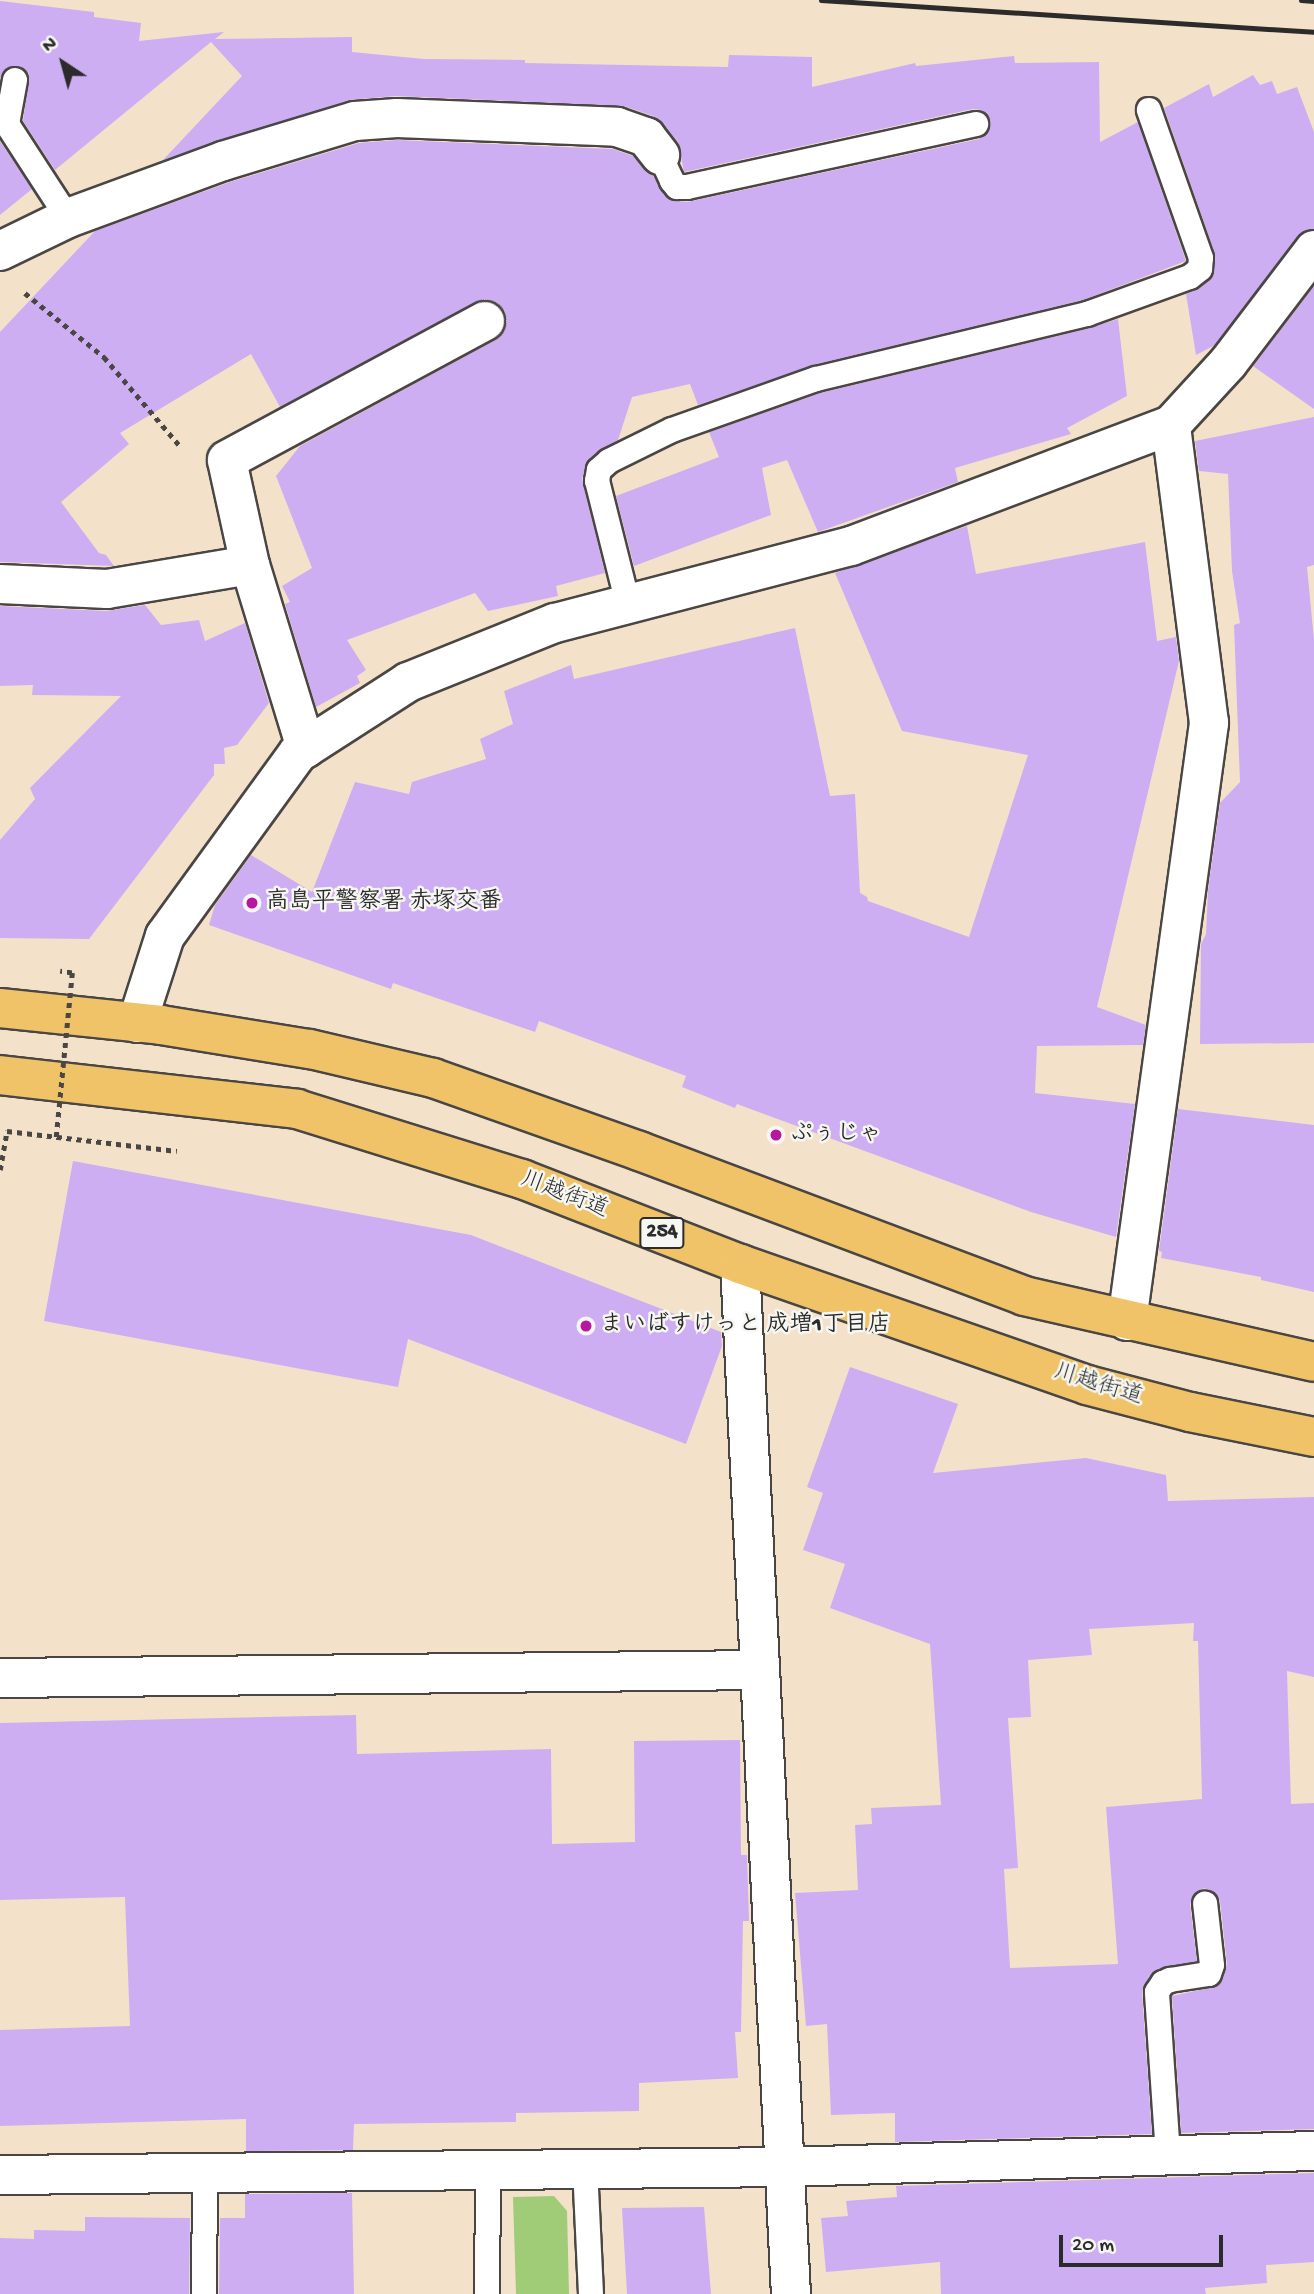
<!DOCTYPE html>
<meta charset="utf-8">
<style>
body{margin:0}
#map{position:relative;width:1314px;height:2294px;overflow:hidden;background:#f3e2c9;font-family:"Gochi Hand","Klee One",sans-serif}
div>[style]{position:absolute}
.green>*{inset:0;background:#a0cb77}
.building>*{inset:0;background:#ceaef3}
.path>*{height:4.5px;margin-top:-2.25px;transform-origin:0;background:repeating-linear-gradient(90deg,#494643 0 5px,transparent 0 10px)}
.roads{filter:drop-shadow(2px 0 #494643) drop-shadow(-2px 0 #494643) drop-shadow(0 2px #494643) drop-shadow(0 -2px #494643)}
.lane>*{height:24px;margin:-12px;padding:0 12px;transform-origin:12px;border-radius:12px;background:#fff}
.street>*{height:38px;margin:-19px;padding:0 19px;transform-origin:19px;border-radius:19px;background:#fff}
.highway>*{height:38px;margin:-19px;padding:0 19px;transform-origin:19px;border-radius:19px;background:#f0c369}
.rail>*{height:5px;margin:-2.5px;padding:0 2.5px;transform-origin:2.5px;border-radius:2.5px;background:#2b2b2b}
.path-bridge>*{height:4.5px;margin-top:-2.25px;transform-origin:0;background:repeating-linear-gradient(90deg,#494643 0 5px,transparent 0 10px)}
.dots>*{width:19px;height:19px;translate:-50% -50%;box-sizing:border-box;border:4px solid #f6f6f2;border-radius:50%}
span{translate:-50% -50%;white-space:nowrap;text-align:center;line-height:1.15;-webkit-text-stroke:5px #f6f6f2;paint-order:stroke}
.shield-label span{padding:2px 5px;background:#f6f6f2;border:2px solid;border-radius:5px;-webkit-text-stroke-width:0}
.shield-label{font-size:21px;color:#2b2b2b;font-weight:700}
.poi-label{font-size:23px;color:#2b2b2b;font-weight:700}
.left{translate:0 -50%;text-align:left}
.street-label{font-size:23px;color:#2b2b2b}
.north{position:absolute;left:28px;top:28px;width:70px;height:70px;-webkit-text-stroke:5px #f6f6f2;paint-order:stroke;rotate:324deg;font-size:19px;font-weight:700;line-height:28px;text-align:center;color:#2b2b2b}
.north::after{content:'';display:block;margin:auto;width:24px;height:32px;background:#2b2b2b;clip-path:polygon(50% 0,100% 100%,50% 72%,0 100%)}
.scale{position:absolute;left:1059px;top:2235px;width:164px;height:32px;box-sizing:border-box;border:4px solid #2b2b2b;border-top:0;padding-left:9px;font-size:21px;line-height:24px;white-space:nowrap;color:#2b2b2b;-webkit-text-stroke:5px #f6f6f2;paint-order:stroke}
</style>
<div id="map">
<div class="green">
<div style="clip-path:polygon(554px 2196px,567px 2211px,569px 2294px,516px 2294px,513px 2197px)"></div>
</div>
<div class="building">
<div style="clip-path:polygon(0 1px,94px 12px,94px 17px,141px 23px,139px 41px,224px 32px,215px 39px,352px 37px,352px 52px,424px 59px,525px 60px,525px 63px,728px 67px,729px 55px,812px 57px,812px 87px,915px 63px,916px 66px,1014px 56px,1015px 63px,1099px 62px,1100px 142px,1138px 122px,1186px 261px,1083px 300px,813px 365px,698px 405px,690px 384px,632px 397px,618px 440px,589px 459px,582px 478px,605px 573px,556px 586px,558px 596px,488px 611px,475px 593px,347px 640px,366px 670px,357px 676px,360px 683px,316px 707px,285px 604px,290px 602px,282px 586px,312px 568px,276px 476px,300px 446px,495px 340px,504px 332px,507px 321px,505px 311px,496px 302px,485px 299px,475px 302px,280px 407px,251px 354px,120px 433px,129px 444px,61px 502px,99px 553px,106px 555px,114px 566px,0 562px,0 332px,95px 231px,230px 182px,359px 143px,397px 140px,613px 149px,633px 156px,653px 176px,670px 200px,687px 202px,979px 139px,990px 129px,990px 120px,981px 110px,973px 109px,684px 172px,678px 142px,663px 124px,653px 116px,624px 106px,395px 96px,349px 100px,163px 160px,242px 76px,211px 42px,55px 170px,23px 121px,29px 74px,18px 66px,11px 66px,3px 71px,0 79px)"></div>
<div style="clip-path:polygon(1253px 75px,1260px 85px,1272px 81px,1277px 94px,1297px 87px,1314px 132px,1314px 229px,1297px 237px,1215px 345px,1196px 355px,1186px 294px,1199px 289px,1213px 276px,1215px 254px,1164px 108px,1209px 84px,1213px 97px)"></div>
<div style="clip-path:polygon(0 141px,32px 189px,0 215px)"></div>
<div style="clip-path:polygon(1314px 286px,1314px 409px,1253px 366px)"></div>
<div style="clip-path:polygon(1118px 319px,1127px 396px,1067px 428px,1071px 434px,955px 468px,958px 482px,818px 532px,787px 460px,762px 468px,771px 515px,634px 566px,616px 496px,719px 457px,709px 432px,820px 393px,1090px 328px)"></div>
<div style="clip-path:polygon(1314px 417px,1314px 565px,1307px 567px,1314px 640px,1314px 1043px,1200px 1044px,1201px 944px,1206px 934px,1208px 891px,1220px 803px,1240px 782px,1234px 625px,1240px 623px,1232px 571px,1228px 474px,1199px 471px,1195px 441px)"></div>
<div style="clip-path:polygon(967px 526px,976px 574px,1145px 542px,1157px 641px,1176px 637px,1179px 661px,1097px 1007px,1146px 1025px,1143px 1045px,1037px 1046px,1035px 1093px,1135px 1104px,1116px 1237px,1031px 1212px,737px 1104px,735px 1108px,682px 1087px,686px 1076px,539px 1021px,535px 1032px,393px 983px,391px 989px,209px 925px,215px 905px,251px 855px,312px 892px,355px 782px,409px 794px,412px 782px,486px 759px,480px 739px,513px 724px,504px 691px,571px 665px,574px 679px,795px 628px,830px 796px,855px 794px,860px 893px,867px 897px,868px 901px,969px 937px,1028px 755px,902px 731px,835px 573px)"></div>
<div style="clip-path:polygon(145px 605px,161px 625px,199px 620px,205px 641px,245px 623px,269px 703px,237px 745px,224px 748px,225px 764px,214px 764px,214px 775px,89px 939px,0 938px,0 840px,35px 799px,30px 788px,121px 696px,32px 695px,33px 685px,0 686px,0 606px,106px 611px)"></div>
<div style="clip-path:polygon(1178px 1109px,1314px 1125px,1314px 1292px,1261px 1280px,1261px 1277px,1161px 1258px,1162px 1252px,1159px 1251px)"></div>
<div style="clip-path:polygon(73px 1161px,471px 1235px,721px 1332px,722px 1346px,686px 1444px,408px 1339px,398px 1387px,44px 1321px)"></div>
<div style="clip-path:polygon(evenodd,850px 1367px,958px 1404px,933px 1473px,1086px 1458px,1166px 1475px,1168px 1501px,1314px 1497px,1314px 1677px,1287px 1671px,1291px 1804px,1314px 1803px,1314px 2129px,1181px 2133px,1172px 1996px,1218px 1986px,1227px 1964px,1220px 1901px,1216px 1894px,1204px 1888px,1196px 1892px,1190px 1904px,1197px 1961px,1157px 1969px,1145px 1984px,1142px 1992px,1152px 2134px,895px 2142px,895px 2113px,831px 2115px,827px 2024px,806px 2026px,795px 1893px,858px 1890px,855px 1825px,872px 1824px,871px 1808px,941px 1805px,930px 1644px,830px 1608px,845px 1564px,803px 1550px,823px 1493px,807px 1487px,850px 1367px,1194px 1623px,1193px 1641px,1198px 1641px,1202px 1799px,1106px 1807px,1118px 1964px,1010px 1968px,1004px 1869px,1018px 1868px,1008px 1718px,1031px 1717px,1028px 1660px,1092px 1655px,1089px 1629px,1194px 1623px)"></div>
<div style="clip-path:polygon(356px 1715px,357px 1754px,551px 1749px,552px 1844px,635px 1842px,634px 1741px,740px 1740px,741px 1855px,747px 1855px,749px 1921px,743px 1921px,741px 2032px,735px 2032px,738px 2078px,639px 2083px,639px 2111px,516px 2113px,516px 2122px,354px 2124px,353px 2150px,246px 2151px,246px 2119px,0 2126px,0 2030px,130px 2026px,125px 1897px,0 1900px,0 1723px)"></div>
<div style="clip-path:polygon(1314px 2173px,1314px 2262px,1266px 2265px,1267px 2283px,1205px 2288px,1206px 2294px,941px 2294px,940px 2262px,826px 2272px,821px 2218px,848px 2216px,846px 2201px,897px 2197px,896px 2186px)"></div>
<div style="clip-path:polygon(352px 2193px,354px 2294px,219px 2294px,220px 2218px,245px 2218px,245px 2194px)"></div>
<div style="clip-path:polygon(704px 2207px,711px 2294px,627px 2294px,622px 2208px)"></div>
<div style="clip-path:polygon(85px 2217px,190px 2218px,189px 2294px,0 2294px,0 2238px,34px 2239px,34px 2230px,85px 2231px)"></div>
</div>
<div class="path">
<div style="left:25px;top:293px;width:102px;rotate:39deg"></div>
<div style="left:104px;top:357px;width:117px;rotate:49.5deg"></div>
<div style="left:0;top:1170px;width:40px;rotate:-80deg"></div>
<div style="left:7px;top:1131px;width:171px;rotate:6.7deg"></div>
</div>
<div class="roads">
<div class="lane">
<div style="left:15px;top:80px;width:45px;rotate:100.3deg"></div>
<div style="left:7px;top:124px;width:112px;rotate:57deg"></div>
<div style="left:660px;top:155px;width:29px;rotate:65deg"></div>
<div style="left:672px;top:181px;width:8px;rotate:50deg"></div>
<div style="left:677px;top:187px;width:10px"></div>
<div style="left:687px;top:187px;width:296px;rotate:-12.3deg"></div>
<div style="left:628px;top:604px;width:127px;rotate:-104.1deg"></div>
<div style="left:597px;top:481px;width:11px;rotate:-80deg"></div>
<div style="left:599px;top:470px;width:13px;rotate:-42deg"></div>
<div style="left:609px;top:461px;width:70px;rotate:-26.2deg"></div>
<div style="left:672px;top:430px;width:153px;rotate:-19.5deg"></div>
<div style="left:816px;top:379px;width:279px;rotate:-13.5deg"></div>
<div style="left:1087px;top:314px;width:109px;rotate:-19.8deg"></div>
<div style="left:1190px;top:277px;width:13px;rotate:-39deg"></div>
<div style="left:1200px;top:269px;width:11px;rotate:-85deg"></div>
<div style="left:1201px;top:258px;width:157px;rotate:-109.4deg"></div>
<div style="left:1168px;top:2155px;width:163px;rotate:-93.9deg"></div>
<div style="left:1157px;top:1992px;width:11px;rotate:-56deg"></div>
<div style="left:1163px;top:1983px;width:8px;rotate:-23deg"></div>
<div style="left:1170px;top:1980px;width:39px;rotate:-9deg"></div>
<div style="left:1209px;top:1974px;width:9px;rotate:-72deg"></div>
<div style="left:1212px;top:1965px;width:62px;rotate:-96.4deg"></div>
<div style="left:585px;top:2167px;width:127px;rotate:87.3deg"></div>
<div style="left:204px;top:2294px;width:123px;rotate:-89.5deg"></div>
<div style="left:487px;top:2294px;width:125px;rotate:-89.5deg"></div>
</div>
<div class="street">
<div style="left:0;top:251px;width:76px;rotate:-25.9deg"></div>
<div style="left:68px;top:218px;width:165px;rotate:-20.2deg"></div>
<div style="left:223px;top:161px;width:138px;rotate:-16.9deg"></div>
<div style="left:355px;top:121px;width:42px;rotate:-4.1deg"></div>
<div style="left:397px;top:118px;width:220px;rotate:2.3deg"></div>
<div style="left:617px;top:127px;width:31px;rotate:19deg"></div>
<div style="left:646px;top:137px;width:23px;rotate:52deg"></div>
<div style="left:0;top:584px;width:107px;rotate:2.7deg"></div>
<div style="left:107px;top:589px;width:145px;rotate:-9.5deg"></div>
<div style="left:306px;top:748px;width:191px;rotate:-107deg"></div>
<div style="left:250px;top:565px;width:107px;rotate:-102.4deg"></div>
<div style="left:227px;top:460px;width:293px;rotate:-28.3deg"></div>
<div style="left:137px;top:1023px;width:91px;rotate:-72.2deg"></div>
<div style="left:165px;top:936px;width:226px;rotate:-54deg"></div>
<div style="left:298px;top:753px;width:131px;rotate:-32.8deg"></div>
<div style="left:408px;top:682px;width:158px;rotate:-21.9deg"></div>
<div style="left:555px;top:623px;width:306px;rotate:-14.6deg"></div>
<div style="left:851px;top:546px;width:342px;rotate:-20.7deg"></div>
<div style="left:1171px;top:425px;width:84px;rotate:-47.4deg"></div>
<div style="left:1228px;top:363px;width:142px;rotate:-52.7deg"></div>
<div style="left:740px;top:1264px;width:1031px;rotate:87.17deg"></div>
<div style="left:1127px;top:1321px;width:604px;rotate:-82.19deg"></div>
<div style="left:1209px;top:723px;width:300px;rotate:-97.3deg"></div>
<div style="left:0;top:1678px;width:758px;rotate:-0.6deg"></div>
<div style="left:0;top:2175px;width:786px;rotate:-0.58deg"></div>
<div style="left:786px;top:2167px;width:528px;rotate:-1.74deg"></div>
</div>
<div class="highway">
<div style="left:0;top:1008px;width:162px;rotate:6deg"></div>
<div style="left:161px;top:1025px;width:151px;rotate:9.2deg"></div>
<div style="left:310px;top:1049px;width:126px;rotate:13.3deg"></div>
<div style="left:433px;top:1078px;width:219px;rotate:19.5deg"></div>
<div style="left:639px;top:1151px;width:411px;rotate:20.6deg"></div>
<div style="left:1024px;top:1296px;width:297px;rotate:12.8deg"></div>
<div style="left:0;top:1075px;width:299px;rotate:6.5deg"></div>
<div style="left:297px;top:1109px;width:236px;rotate:17.3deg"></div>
<div style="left:522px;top:1179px;width:234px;rotate:21.3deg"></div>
<div style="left:740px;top:1264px;width:367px;rotate:19.2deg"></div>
<div style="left:1087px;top:1385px;width:106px;rotate:14.7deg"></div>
<div style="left:1190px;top:1412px;width:126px;rotate:11.4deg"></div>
</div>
</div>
<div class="rail">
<div style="left:821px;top:0;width:494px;rotate:3.7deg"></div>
<div style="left:1301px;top:0;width:13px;rotate:4deg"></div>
</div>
<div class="path-bridge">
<div style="left:56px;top:1137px;width:165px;rotate:-84.4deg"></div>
<div style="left:72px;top:973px;width:12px;rotate:-171deg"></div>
</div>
<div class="dots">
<div style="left:252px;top:903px;background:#b5179e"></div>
<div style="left:776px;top:1135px;background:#b5179e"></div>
<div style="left:586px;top:1326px;background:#b5179e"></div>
</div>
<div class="shield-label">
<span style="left:662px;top:1233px">254</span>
</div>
<div class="poi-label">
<span class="left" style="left:266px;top:903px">高島平警察署 赤塚交番</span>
<span class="left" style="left:790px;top:1135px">ぷぅじゃ</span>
<span class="left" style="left:600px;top:1326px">まいばすけっと 成増1丁目店</span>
</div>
<div class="street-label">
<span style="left:564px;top:1196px;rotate:21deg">川越街道</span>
<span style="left:1098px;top:1386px;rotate:17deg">川越街道</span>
</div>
<div class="north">N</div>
<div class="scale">20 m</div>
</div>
